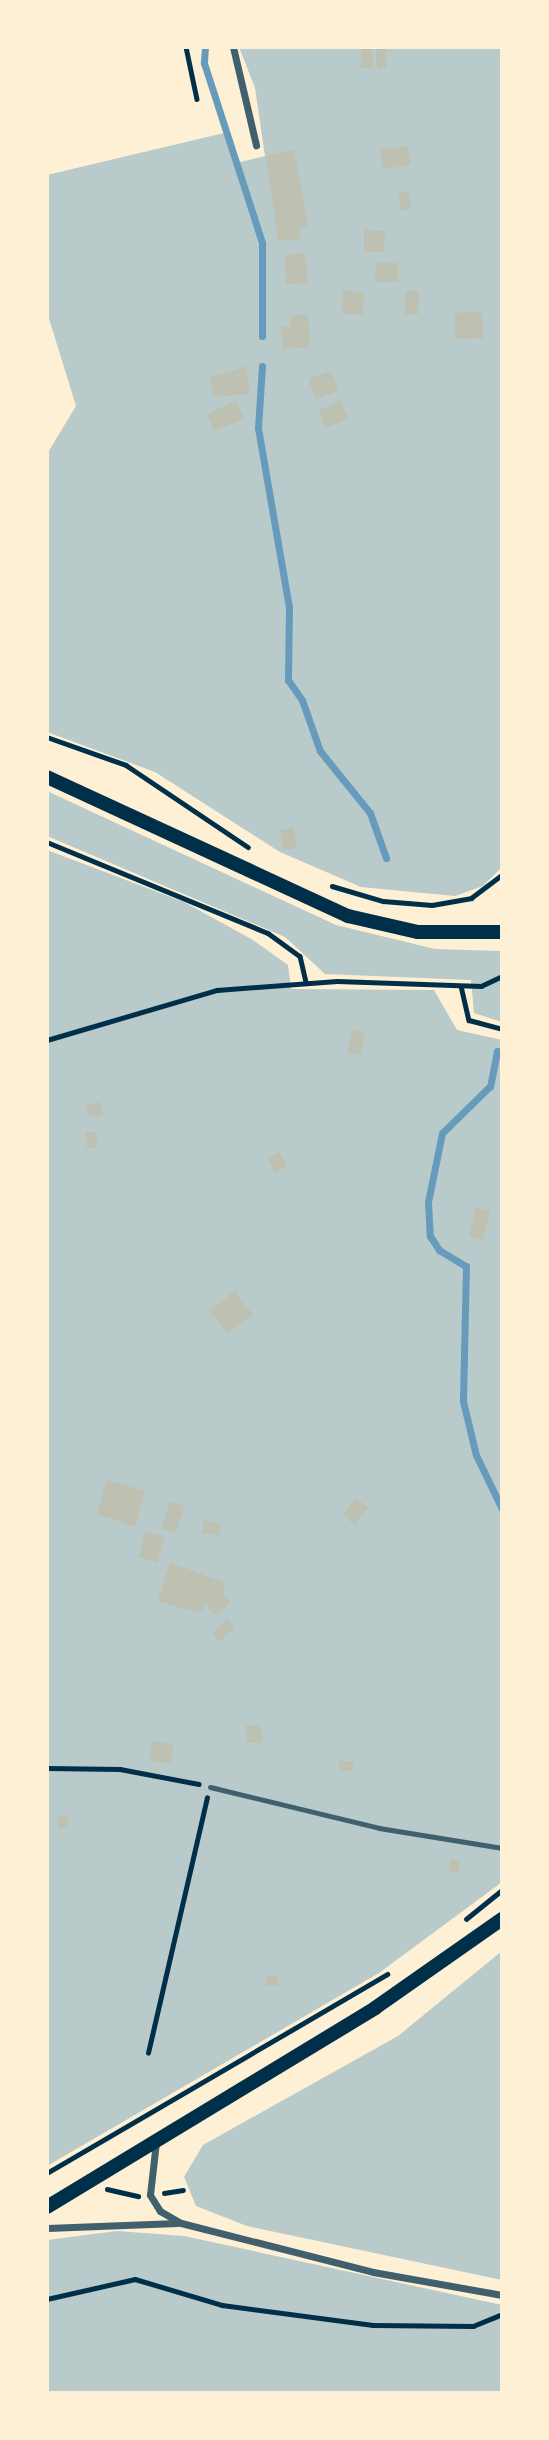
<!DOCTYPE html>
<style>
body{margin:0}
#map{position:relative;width:549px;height:2440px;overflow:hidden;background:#fdf0d5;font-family:"Nunito Sans",sans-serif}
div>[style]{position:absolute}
.green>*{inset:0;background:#b9caca}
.stream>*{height:7px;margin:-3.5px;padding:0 3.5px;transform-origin:3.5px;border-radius:3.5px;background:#669bbc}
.building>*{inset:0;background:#bec0b2}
.path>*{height:4.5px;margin:-2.25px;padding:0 2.25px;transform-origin:2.25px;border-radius:2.25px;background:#003049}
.service>*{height:5px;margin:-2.5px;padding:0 2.5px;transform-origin:2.5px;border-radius:2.5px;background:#3f606c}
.minor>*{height:7px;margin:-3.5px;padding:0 3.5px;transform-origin:3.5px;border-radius:3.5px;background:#3f606c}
.secondary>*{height:14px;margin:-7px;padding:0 7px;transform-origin:7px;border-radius:7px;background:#003049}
span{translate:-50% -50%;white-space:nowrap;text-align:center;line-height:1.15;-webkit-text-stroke:7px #fdf0d5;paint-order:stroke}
.frame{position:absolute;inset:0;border:49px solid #fdf0d5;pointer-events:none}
</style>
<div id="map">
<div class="green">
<div style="clip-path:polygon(239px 47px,502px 47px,502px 867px,483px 886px,455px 896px,361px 887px,280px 852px,155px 772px,47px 732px,47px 454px,76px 406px,47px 312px,47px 175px,228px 132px,236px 163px,265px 156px,255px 88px)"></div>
<div style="clip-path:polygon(47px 791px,336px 925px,435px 949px,502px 951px,502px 1022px,474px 1013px,471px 980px,325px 974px,285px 937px,47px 836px)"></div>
<div style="clip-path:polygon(47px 850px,184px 902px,253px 940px,288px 965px,291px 989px,434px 990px,457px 1030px,502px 1040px,502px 1882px,379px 1973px,47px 2166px)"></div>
<div style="clip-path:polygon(502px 1951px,502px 2280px,247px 2226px,196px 2206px,184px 2177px,203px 2145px,398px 2036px)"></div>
<div style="clip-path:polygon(117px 2231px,184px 2236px,502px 2305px,502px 2393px,47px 2393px,47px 2240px)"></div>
</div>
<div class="stream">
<div style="left:205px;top:47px;width:16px;rotate:94deg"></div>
<div style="left:204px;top:63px;width:189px;rotate:72.1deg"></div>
<div style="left:262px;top:243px;width:93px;rotate:90deg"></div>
<div style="left:262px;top:366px;width:62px;rotate:93.7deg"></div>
<div style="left:258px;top:428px;width:182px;rotate:80.2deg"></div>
<div style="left:289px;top:607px;width:73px;rotate:90.8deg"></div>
<div style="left:288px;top:680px;width:24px;rotate:55deg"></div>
<div style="left:302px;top:700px;width:54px;rotate:70.6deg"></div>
<div style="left:320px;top:751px;width:80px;rotate:51.1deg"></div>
<div style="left:370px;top:813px;width:48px;rotate:70.4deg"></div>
<div style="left:497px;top:1051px;width:36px;rotate:101deg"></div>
<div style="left:490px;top:1086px;width:67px;rotate:135.6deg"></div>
<div style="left:442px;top:1133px;width:70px;rotate:101.5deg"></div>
<div style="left:428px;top:1202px;width:34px;rotate:87deg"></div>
<div style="left:430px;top:1236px;width:17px;rotate:57deg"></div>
<div style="left:439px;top:1250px;width:31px;rotate:31deg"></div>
<div style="left:466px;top:1266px;width:135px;rotate:91.3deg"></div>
<div style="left:463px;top:1401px;width:56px;rotate:76.5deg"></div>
<div style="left:476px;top:1455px;width:60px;rotate:64.3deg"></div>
</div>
<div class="building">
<div style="clip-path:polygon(376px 48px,386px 48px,386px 68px,377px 69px)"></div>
<div style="clip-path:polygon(361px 49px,372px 49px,373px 68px,361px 68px)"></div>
<div style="clip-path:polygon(408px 146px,411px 165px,383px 169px,380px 150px)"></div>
<div style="clip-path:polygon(294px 150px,308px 226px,299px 227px,300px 239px,278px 241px,266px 156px)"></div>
<div style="clip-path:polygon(399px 192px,409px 192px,411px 209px,400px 211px)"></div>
<div style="clip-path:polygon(364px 230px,385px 231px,384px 252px,364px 252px)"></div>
<div style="clip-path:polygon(305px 253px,308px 283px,286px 284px,285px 255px)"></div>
<div style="clip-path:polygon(376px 262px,398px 263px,398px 282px,375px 282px)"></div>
<div style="clip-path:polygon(343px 291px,364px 292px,363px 314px,342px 314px)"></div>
<div style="clip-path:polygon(406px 291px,419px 291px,418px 314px,405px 314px)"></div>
<div style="clip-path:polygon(482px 312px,483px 338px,455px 339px,454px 313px)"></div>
<div style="clip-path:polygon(308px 314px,310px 347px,283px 349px,281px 327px,291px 327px,291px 316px)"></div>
<div style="clip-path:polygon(246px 366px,250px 394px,213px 397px,210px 377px)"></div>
<div style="clip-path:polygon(331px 371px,338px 391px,316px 399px,308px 379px)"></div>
<div style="clip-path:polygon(236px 401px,244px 419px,214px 431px,207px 414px)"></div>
<div style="clip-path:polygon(341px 401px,348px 419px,325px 428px,319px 410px)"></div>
<div style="clip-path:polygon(294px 827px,297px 848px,283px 850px,280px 830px)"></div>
<div style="clip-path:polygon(352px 1030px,365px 1033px,361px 1055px,348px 1053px)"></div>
<div style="clip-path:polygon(100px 1102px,103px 1115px,89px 1117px,86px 1105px)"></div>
<div style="clip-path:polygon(86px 1132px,97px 1132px,97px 1148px,87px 1148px)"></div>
<div style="clip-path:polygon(280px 1152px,287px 1166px,275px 1173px,267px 1158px)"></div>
<div style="clip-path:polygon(476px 1208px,490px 1211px,483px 1240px,469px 1236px)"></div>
<div style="clip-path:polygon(235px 1291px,253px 1315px,227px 1333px,209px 1310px)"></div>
<div style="clip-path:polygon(107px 1480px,145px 1491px,135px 1527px,97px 1514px)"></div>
<div style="clip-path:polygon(356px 1498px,368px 1508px,355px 1525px,342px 1515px)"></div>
<div style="clip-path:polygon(170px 1502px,185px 1506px,175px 1533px,161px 1528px)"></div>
<div style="clip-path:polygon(204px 1520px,221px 1524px,219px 1536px,202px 1533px)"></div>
<div style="clip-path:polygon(145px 1532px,165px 1537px,157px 1563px,139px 1557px)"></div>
<div style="clip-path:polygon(170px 1562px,225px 1583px,222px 1593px,231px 1602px,215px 1615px,206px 1605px,199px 1613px,158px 1601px)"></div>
<div style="clip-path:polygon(227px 1619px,235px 1627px,220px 1642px,212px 1635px)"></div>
<div style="clip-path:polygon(246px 1725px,262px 1725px,262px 1743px,246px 1743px)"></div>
<div style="clip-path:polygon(152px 1741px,173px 1744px,171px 1764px,149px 1761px)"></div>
<div style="clip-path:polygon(339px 1761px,353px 1761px,353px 1771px,340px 1771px)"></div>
<div style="clip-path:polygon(68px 1815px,69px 1827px,58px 1828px,57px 1816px)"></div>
<div style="clip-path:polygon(450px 1859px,460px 1860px,459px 1872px,449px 1871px)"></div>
<div style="clip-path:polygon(267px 1975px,278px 1976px,278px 1986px,266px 1985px)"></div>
</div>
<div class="path">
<div style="left:186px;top:47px;width:53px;rotate:78.1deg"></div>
<div style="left:47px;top:737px;width:84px;rotate:19.5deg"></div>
<div style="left:126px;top:765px;width:147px;rotate:33.9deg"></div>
<div style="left:47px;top:842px;width:239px;rotate:22.4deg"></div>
<div style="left:268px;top:933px;width:39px;rotate:36deg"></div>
<div style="left:300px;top:956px;width:27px;rotate:77deg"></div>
<div style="left:332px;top:886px;width:53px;rotate:16.4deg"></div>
<div style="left:383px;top:901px;width:49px;rotate:4.7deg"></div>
<div style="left:432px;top:905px;width:40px;rotate:-10deg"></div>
<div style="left:471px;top:898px;width:39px;rotate:-37deg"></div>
<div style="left:461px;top:986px;width:35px;rotate:77deg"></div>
<div style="left:469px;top:1020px;width:34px;rotate:15deg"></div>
<div style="left:47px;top:1040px;width:177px;rotate:-16.4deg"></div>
<div style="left:217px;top:990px;width:120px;rotate:-4.3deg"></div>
<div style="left:337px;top:981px;width:144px;rotate:2deg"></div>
<div style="left:481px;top:986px;width:23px;rotate:-25deg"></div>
<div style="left:47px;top:1768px;width:73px;rotate:0.8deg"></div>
<div style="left:120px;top:1769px;width:80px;rotate:10.8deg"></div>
<div style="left:466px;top:1919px;width:46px;rotate:-38.9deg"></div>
<div style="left:148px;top:2053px;width:262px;rotate:-77deg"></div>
<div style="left:47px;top:2173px;width:394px;rotate:-30.3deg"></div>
<div style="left:107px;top:2189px;width:32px;rotate:13deg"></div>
<div style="left:164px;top:2193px;width:19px;rotate:-9deg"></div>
<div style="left:47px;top:2299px;width:90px;rotate:-12.8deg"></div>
<div style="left:135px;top:2279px;width:91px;rotate:16.6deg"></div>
<div style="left:222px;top:2305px;width:152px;rotate:7.5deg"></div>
<div style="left:373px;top:2325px;width:100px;rotate:0.6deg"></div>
<div style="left:473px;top:2326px;width:31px;rotate:-22deg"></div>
</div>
<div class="service">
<div style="left:210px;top:1787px;width:174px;rotate:13.6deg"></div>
<div style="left:379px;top:1828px;width:125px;rotate:9.2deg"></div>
</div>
<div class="minor">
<div style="left:233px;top:47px;width:101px;rotate:76.8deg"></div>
<div style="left:156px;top:2142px;width:53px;rotate:96.5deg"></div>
<div style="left:150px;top:2195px;width:19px;rotate:58deg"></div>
<div style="left:160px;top:2211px;width:24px;rotate:30deg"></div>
<div style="left:181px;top:2223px;width:198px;rotate:14.3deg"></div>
<div style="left:373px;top:2272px;width:131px;rotate:10.1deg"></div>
<div style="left:47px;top:2228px;width:130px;rotate:-2.2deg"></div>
</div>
<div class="secondary">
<div style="left:47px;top:777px;width:332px;rotate:24.8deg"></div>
<div style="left:348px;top:916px;width:72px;rotate:12.9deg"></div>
<div style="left:418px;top:932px;width:84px"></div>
<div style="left:47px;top:2207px;width:384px;rotate:-31.2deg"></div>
<div style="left:375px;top:2008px;width:155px;rotate:-35deg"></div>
</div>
<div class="frame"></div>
</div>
